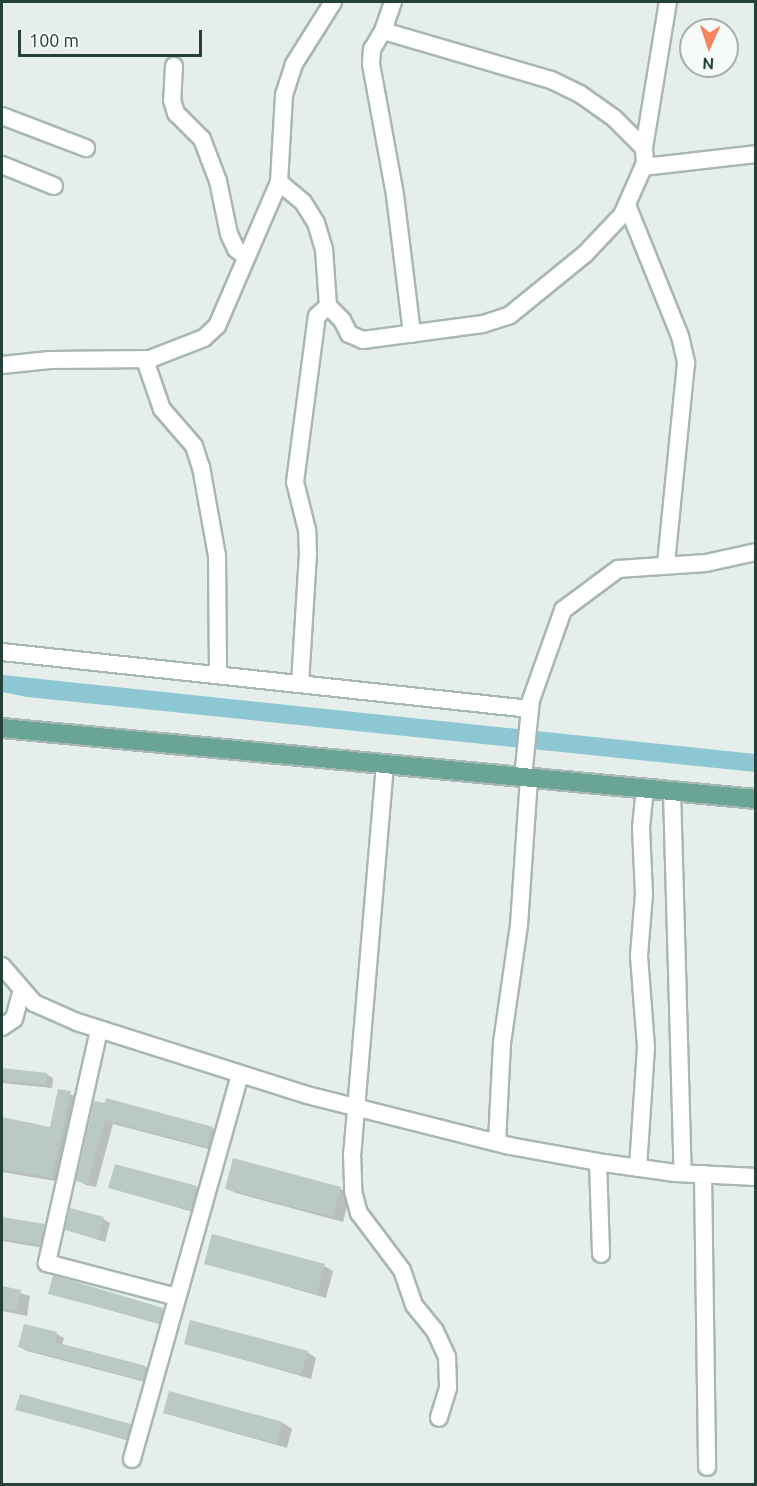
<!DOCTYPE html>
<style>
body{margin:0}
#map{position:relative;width:757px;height:1486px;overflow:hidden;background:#e5eeea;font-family:Ubuntu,sans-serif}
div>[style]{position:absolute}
.water>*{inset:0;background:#8dc7d3}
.shadow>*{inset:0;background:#0003}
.building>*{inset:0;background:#bac9c3}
.roads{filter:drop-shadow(2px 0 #a7b7b1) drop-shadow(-2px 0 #a7b7b1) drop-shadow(0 2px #a7b7b1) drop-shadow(0 -2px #a7b7b1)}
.minor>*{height:16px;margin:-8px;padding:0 8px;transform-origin:8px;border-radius:8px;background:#fff}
.major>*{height:18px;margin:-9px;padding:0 9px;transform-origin:9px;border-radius:9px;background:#69a496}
span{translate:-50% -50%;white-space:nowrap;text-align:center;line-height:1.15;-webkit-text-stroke:4.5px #f6faf8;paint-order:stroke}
.frame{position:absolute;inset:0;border:3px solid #234139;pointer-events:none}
.north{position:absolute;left:679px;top:18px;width:60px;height:60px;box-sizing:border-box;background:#f6faf8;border:2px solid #a2b0ac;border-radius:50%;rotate:183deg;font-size:16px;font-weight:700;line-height:24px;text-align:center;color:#234139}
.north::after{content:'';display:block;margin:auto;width:21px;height:27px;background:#f4845d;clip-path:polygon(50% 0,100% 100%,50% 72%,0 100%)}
.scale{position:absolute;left:18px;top:30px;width:184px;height:27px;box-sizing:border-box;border:3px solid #234139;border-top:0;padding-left:8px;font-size:18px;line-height:21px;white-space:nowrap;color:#234139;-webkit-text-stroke:4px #f6faf8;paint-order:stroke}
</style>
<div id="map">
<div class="water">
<div style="clip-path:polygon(2px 675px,755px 754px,755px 772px,27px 697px,2px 692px)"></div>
</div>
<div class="shadow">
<div style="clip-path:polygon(2px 1070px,46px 1074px,53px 1078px,52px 1088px,2px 1083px)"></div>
<div style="clip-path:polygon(59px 1090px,80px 1098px,61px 1182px,2px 1172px,2px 1119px,51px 1129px)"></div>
<div style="clip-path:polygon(95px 1102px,212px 1128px,221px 1133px,216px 1151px,113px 1124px,96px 1187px,86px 1185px,78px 1180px)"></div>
<div style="clip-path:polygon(234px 1160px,341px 1189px,350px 1194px,343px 1222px,236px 1193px,227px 1188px)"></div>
<div style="clip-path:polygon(196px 1187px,205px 1192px,200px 1214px,110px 1188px)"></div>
<div style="clip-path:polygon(2px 1218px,44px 1226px,53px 1231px,50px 1249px,2px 1241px)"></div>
<div style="clip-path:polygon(103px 1219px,110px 1223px,105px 1242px,67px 1230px)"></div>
<div style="clip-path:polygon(206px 1263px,324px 1266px,333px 1271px,326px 1298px)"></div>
<div style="clip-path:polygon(2px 1288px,30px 1296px,27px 1316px,2px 1311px)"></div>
<div style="clip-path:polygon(82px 1288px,163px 1310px,170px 1313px,166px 1326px,49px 1293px)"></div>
<div style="clip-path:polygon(25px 1326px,57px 1334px,64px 1338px,62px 1345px,146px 1367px,153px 1371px,149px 1383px,27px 1351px,20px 1347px)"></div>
<div style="clip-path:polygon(186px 1343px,307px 1352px,316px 1358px,311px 1379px)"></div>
<div style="clip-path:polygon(17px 1409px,130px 1425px,137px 1429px,133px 1442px)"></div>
<div style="clip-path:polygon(164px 1413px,283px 1423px,292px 1429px,287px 1448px)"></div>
</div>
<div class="building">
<div style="clip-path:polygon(2px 1068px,47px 1073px,46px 1085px,2px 1080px)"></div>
<div style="clip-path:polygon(58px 1089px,71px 1091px,52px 1178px,2px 1169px,2px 1117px,50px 1127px)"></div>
<div style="clip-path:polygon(106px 1098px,213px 1127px,207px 1147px,105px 1120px,88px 1184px,76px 1181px,94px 1101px,105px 1103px)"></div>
<div style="clip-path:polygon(233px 1158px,341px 1187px,333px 1217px,225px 1189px)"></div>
<div style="clip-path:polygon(115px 1164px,197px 1186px,190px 1210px,108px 1188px)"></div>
<div style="clip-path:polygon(70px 1208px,104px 1217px,98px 1239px,65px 1230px)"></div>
<div style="clip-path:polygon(2px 1217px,45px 1224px,40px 1245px,2px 1239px)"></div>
<div style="clip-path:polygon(212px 1234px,325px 1264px,317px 1294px,204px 1264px)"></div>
<div style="clip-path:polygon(53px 1275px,163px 1308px,159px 1323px,48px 1294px)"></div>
<div style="clip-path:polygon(2px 1286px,21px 1290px,17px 1311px,2px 1309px)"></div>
<div style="clip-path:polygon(190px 1320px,308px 1351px,301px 1375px,184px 1344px)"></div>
<div style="clip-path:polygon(24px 1324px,57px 1332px,55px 1342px,146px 1366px,142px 1380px,18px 1347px)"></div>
<div style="clip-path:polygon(169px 1391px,283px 1422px,277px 1444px,163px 1413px)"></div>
<div style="clip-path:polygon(20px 1394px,131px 1424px,126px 1439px,15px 1410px)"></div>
</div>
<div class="roads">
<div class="minor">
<div style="left:383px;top:31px;width:21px;rotate:121deg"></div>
<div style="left:372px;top:49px;width:15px;rotate:94deg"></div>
<div style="left:371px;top:64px;width:133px;rotate:79.6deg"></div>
<div style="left:395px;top:195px;width:140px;rotate:83deg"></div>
<div style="left:174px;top:66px;width:34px;rotate:93deg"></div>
<div style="left:172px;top:100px;width:14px;rotate:73deg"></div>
<div style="left:176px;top:113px;width:37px;rotate:45deg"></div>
<div style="left:202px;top:139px;width:45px;rotate:69.1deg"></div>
<div style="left:218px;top:181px;width:54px;rotate:78.3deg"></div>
<div style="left:229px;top:234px;width:17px;rotate:65deg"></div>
<div style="left:236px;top:249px;width:11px;rotate:38deg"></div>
<div style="left:2px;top:116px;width:90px;rotate:20.9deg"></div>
<div style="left:644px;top:148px;width:148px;rotate:-80.7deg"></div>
<div style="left:2px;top:165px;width:56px;rotate:22deg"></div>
<div style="left:644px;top:167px;width:113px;rotate:-6.6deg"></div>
<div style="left:279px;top:182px;width:31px;rotate:40deg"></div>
<div style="left:303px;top:202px;width:25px;rotate:58deg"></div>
<div style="left:316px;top:223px;width:27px;rotate:73deg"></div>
<div style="left:324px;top:249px;width:57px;rotate:86deg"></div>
<div style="left:328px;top:306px;width:20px;rotate:45deg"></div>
<div style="left:342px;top:320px;width:16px;rotate:63deg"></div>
<div style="left:349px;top:334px;width:15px;rotate:23deg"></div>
<div style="left:363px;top:340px;width:121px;rotate:-7.6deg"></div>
<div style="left:483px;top:324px;width:28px;rotate:-18deg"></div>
<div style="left:510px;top:315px;width:97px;rotate:-39.1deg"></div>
<div style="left:585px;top:254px;width:54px;rotate:-46.5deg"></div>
<div style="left:622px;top:215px;width:57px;rotate:-66.1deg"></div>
<div style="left:645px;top:163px;width:15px;rotate:-94deg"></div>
<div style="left:644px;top:148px;width:42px;rotate:-135deg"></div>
<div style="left:614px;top:118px;width:42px;rotate:-144.8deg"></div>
<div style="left:580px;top:94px;width:32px;rotate:-154deg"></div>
<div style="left:551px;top:80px;width:175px;rotate:-163.7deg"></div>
<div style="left:383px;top:31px;width:31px;rotate:-71deg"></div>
<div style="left:627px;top:205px;width:141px;rotate:68deg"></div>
<div style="left:680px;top:336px;width:28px;rotate:77deg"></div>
<div style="left:686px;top:363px;width:202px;rotate:95.7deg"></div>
<div style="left:145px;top:360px;width:52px;rotate:70.9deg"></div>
<div style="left:162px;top:409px;width:49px;rotate:49.1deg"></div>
<div style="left:194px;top:446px;width:22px;rotate:72deg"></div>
<div style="left:201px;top:467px;width:90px;rotate:79.8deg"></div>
<div style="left:217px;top:556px;width:119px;rotate:89.5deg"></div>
<div style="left:2px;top:365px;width:48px;rotate:-5.9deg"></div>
<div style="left:50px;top:360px;width:100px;rotate:-0.6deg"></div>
<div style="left:150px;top:359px;width:58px;rotate:-21.3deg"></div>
<div style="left:204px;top:338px;width:18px;rotate:-43deg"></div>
<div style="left:217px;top:326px;width:157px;rotate:-66.7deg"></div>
<div style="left:279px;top:182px;width:87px;rotate:-86.7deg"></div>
<div style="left:284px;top:95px;width:33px;rotate:-72deg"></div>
<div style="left:294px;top:64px;width:73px;rotate:-57.8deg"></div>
<div style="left:2px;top:652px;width:531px;rotate:6.16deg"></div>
<div style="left:300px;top:684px;width:130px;rotate:-86.5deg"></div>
<div style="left:308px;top:554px;width:24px;rotate:-92deg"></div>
<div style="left:307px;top:530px;width:49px;rotate:-104deg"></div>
<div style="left:295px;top:482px;width:167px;rotate:-82.5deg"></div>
<div style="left:317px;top:316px;width:15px;rotate:-42deg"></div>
<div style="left:385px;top:764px;width:390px;rotate:94.8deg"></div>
<div style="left:352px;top:1153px;width:38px;rotate:88deg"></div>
<div style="left:353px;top:1191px;width:23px;rotate:75deg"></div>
<div style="left:359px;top:1213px;width:71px;rotate:53deg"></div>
<div style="left:402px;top:1270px;width:37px;rotate:71deg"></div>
<div style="left:414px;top:1305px;width:33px;rotate:51deg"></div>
<div style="left:435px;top:1331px;width:29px;rotate:65deg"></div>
<div style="left:447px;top:1357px;width:31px;rotate:88deg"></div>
<div style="left:448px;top:1388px;width:31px;rotate:107deg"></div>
<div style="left:523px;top:777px;width:77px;rotate:-84.1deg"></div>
<div style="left:531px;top:700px;width:96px;rotate:-70.4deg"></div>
<div style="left:563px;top:610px;width:69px;rotate:-36.7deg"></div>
<div style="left:618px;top:569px;width:88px;rotate:-3.9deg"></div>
<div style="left:706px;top:563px;width:51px;rotate:-12.4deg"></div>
<div style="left:672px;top:791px;width:382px;rotate:88.4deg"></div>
<div style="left:2px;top:966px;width:49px;rotate:49.1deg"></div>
<div style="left:34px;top:1003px;width:47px;rotate:23.8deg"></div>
<div style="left:77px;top:1022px;width:241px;rotate:17.6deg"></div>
<div style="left:307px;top:1095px;width:209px;rotate:14.1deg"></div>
<div style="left:510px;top:1146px;width:96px;rotate:10.3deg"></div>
<div style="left:604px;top:1163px;width:72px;rotate:8deg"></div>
<div style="left:675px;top:1173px;width:81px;rotate:2.8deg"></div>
<div style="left:2px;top:1027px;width:14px;rotate:-34deg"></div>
<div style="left:14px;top:1019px;width:30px;rotate:-75deg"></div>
<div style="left:99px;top:1030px;width:239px;rotate:102.6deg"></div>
<div style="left:47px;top:1263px;width:134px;rotate:14.7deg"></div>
<div style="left:497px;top:1142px;width:99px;rotate:-87.1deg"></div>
<div style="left:502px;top:1043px;width:119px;rotate:-81.8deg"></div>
<div style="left:519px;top:925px;width:148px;rotate:-86.1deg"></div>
<div style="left:598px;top:1162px;width:92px;rotate:88.1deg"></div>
<div style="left:638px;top:1168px;width:121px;rotate:-86.2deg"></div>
<div style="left:646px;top:1047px;width:92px;rotate:-94.4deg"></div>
<div style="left:639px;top:955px;width:61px;rotate:-85.3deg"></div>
<div style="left:644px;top:894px;width:66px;rotate:-92.6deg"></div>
<div style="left:641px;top:828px;width:40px;rotate:-84.3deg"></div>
<div style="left:703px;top:1174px;width:293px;rotate:89.2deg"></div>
<div style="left:132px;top:1459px;width:399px;rotate:-74.3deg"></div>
</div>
<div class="major">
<div style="left:2px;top:728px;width:757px;rotate:5.38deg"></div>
</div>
</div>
<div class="frame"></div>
<div class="north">N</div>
<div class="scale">100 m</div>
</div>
